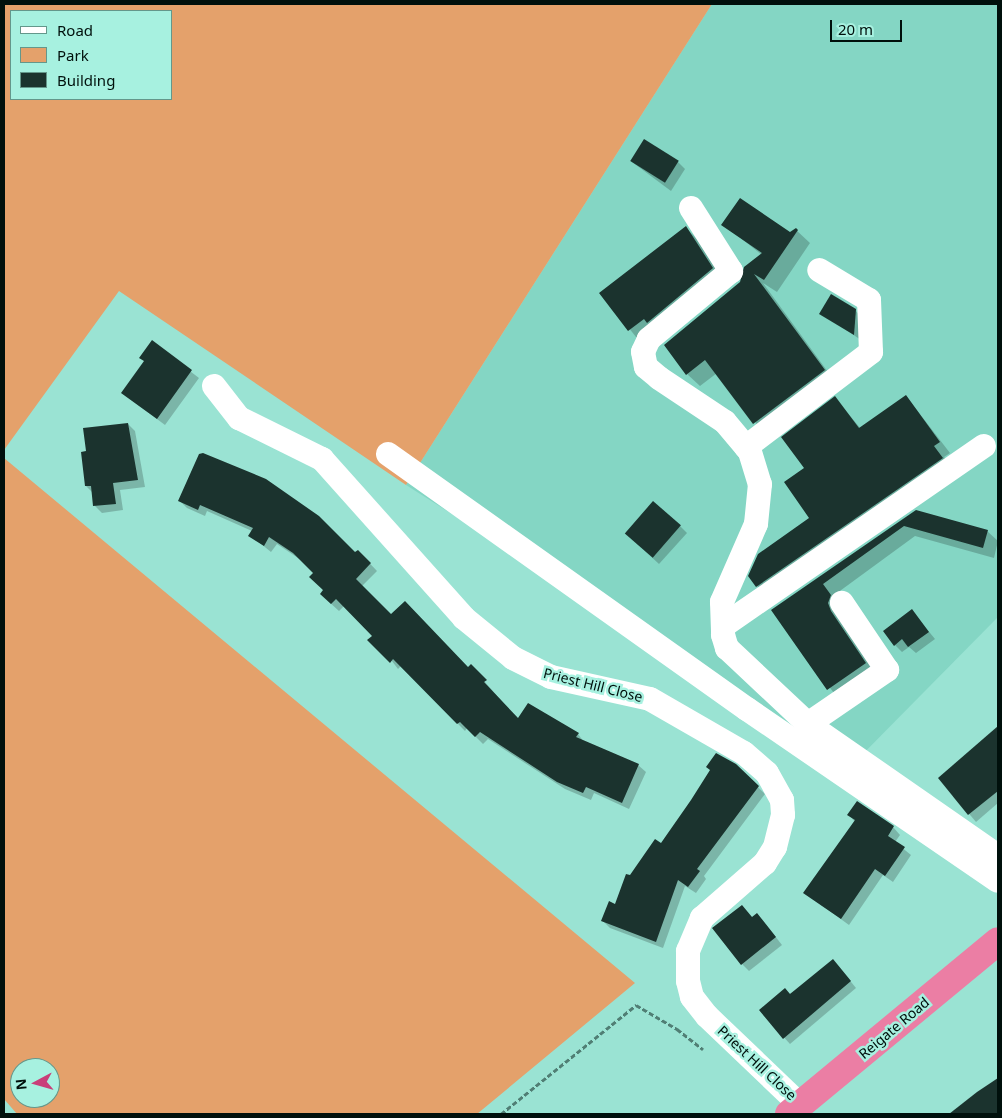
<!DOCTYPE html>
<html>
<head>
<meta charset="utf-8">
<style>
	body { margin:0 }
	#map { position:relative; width:1002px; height:1118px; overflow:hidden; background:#9ae3d3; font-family:"Noto Sans",sans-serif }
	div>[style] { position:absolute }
	.built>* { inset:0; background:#84d6c4 }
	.green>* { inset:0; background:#e4a16b }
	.shadow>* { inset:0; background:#0003 }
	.building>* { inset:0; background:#1b332e; transform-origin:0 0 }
	.path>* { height:3px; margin-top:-1.5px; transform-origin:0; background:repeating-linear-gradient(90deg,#507e74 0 5px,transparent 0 7.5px) }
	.minor>* { height:24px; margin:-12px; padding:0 12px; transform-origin:12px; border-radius:12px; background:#fff }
	.highway>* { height:28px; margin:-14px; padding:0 14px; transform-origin:14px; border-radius:14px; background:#eb7ea4 }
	span { translate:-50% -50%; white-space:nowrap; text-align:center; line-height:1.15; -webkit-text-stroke:5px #a7f1e0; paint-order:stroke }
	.street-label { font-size:14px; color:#00100c }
	.frame { position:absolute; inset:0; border:5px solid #00100c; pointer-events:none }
	.legend { position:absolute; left:10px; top:10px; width:162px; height:90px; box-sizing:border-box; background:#a7f1e0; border:1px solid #64978b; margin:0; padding:6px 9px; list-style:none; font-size:15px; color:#00100c }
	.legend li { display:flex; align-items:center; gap:10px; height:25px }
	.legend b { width:25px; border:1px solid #64978b }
	.north { position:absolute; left:10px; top:1058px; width:50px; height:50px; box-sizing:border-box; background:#a7f1e0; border:1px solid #64978b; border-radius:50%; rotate:264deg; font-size:14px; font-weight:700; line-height:20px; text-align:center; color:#00100c }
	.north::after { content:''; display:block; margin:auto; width:18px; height:22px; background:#c93f79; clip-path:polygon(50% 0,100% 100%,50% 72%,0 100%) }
	.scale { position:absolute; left:830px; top:20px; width:72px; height:22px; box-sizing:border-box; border:2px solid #00100c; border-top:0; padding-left:6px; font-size:15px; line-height:18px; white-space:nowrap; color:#00100c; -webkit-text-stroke:4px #a7f1e0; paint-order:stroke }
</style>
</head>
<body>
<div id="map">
	<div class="built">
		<div style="clip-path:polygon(712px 4px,998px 4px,998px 617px,851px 766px,406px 485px)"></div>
	</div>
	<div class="green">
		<div style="clip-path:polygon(evenodd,4px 4px,712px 4px,406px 485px,119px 291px,4px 450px,4px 4px,11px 11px,171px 11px,171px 99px,11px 99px,11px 11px)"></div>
		<div style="clip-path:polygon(evenodd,4px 458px,635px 983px,477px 1114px,17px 1114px,4px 1099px,4px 458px,20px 1068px,50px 1068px,50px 1098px,20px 1098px,20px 1068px)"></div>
	</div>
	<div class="shadow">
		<div style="clip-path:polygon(632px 162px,678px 162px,685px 169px,671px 191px)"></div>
		<div style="clip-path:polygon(723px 224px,790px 234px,795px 229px,810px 243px,777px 292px,763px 283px,836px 383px,766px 436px,717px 373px,700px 386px,687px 374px,741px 282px,762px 255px)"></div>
		<div style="clip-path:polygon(686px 228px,697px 239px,723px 280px,640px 342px,601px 293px)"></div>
		<div style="clip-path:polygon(855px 310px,862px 318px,861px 340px,821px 313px)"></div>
		<div style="clip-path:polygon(152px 342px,199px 378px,165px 425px,122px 393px,145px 362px)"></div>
		<div style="clip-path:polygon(906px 396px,950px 453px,944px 457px,952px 469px,767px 596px,757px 586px,811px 518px,806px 469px,835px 398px,861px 429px)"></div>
		<div style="clip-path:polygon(128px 424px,135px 431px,145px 487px,120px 490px,123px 510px,102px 513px,95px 506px,93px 493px,86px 486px,87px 453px)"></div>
		<div style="clip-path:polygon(200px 455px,355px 554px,358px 551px,377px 571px,362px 586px,391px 616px,469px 669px,471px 666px,518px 720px,578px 734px,584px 742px,638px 765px,646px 772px,629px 809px,594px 793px,591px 800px,565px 789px,488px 739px,483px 744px,467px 728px,465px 731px,401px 666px,398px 669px,373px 636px,344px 606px,339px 611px,328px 601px,315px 573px,301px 560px,277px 544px,271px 552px,250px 535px,252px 531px,207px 511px,205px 516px,187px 508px,180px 501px)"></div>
		<div style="clip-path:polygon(916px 511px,987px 531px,998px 541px,994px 558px,915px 536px,833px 596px,876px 674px,839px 700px,773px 610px)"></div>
		<div style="clip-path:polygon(680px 526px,687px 533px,659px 564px,633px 540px)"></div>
		<div style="clip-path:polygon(912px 611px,935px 639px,916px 653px,909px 647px,902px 652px,895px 645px)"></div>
		<div style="clip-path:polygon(998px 728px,998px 803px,976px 822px,939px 778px)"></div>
		<div style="clip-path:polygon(735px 765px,765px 794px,704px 876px,706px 879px,696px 893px,685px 886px,663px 948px,610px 928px,603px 921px,616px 905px,630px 877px)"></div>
		<div style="clip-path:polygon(857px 803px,893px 827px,900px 835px,895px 842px,911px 855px,893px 882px,883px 875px,849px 925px,805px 893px,855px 822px,849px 815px)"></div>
		<div style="clip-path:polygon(752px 918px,764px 922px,782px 945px,749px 971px,742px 964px)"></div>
		<div style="clip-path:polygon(838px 966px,856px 988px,790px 1044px,760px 1011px)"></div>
		<div style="clip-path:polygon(998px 1078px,998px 1114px,951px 1114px)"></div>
	</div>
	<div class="building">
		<div style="left:644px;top:139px;width:41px;height:26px;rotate:32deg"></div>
		<div style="clip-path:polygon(740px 198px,790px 232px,796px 228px,798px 230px,764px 280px,754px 274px,825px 370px,753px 424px,705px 360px,686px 375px,664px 345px,740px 282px,744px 267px,762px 253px,721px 225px)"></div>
		<div style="clip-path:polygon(686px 226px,713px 268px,647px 323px,644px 319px,628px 331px,599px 293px)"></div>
		<div style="clip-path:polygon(831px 294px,856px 309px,854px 335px,819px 314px)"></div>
		<div style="clip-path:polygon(152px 340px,192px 370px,157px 419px,121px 393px,144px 361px,139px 358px)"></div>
		<div style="clip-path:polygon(906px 395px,940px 442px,934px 446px,943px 458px,756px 587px,748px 576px,758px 554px,809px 518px,784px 482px,804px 468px,781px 437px,835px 396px,859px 428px)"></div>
		<div style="clip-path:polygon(128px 423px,138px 480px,113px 483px,116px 504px,93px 506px,91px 486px,85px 486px,81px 452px,86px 451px,83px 428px)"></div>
		<div style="clip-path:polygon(203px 453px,266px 479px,319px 516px,355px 552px,358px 550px,371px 563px,356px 579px,391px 614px,405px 601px,468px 667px,471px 664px,487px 680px,484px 682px,518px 718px,528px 703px,579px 733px,576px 737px,639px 764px,622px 803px,586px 787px,583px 793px,557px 782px,480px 732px,475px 737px,460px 722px,457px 724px,393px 659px,390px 663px,367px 640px,372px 636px,336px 599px,331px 604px,320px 594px,323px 590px,309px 577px,313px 573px,293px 553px,269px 537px,264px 546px,248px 536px,253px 528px,200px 505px,198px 510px,178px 501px,199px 454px)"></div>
		<div style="left:653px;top:501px;width:37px;height:43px;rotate:41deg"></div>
		<div style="clip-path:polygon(916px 510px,988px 530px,983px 548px,904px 526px,823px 584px,831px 595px,828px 603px,831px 611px,866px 663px,827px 690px,771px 610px)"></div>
		<div style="clip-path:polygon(912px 609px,929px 632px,908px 647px,902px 639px,894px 646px,883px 631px)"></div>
		<div style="clip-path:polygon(998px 726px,998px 791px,968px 815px,938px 778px)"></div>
		<div style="clip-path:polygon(716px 753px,736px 764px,759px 786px,697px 869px,700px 871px,688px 887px,678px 880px,656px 942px,601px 921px,609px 901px,615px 904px,626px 874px,630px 875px,655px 839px,661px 843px,691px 800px,710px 770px,706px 767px)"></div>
		<div style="clip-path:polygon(857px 801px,894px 826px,888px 836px,905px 847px,885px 876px,875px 869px,841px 919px,803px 893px,855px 820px,847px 815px)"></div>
		<div style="clip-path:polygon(742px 905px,752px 917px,757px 913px,776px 937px,741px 965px,712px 928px)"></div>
		<div style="clip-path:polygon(833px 959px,851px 981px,783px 1039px,759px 1010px,785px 988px,790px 994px)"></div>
		<div style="clip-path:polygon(998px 1078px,998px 1114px,949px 1114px,977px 1092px)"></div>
	</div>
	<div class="path">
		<div style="left:501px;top:1114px;width:174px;rotate:-38.9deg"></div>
		<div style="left:636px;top:1005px;width:48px;rotate:30.3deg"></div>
		<div style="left:677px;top:1029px;width:33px;rotate:38deg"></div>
	</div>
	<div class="minor">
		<div style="left:691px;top:208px;width:75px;rotate:57.6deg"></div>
		<div style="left:731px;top:271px;width:107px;rotate:140.3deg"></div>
		<div style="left:649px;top:339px;width:14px;rotate:115deg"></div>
		<div style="left:643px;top:352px;width:15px;rotate:79deg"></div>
		<div style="left:646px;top:367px;width:17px;rotate:40deg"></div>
		<div style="left:659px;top:378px;width:79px;rotate:33.7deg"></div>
		<div style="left:725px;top:422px;width:39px;rotate:50deg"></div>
		<div style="left:750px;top:452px;width:34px;rotate:73deg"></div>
		<div style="left:760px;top:484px;width:40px;rotate:95.7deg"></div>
		<div style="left:756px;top:524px;width:85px;rotate:113.6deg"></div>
		<div style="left:722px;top:602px;width:33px;rotate:88deg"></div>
		<div style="left:723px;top:635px;width:14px;rotate:73deg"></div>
		<div style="left:727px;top:648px;width:111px;rotate:43.2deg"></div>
		<div style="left:808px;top:724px;width:231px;rotate:34.8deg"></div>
		<div style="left:214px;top:386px;width:41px;rotate:52deg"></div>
		<div style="left:239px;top:418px;width:93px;rotate:26.3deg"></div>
		<div style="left:322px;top:459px;width:213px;rotate:48.2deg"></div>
		<div style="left:464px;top:618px;width:63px;rotate:39.2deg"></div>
		<div style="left:513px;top:658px;width:42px;rotate:26.6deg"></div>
		<div style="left:551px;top:677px;width:101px;rotate:12.5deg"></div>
		<div style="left:650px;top:699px;width:108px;rotate:29.9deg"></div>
		<div style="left:744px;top:753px;width:30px;rotate:41deg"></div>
		<div style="left:767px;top:773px;width:31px;rotate:61deg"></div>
		<div style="left:782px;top:800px;width:15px;rotate:86deg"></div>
		<div style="left:783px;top:815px;width:33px;rotate:104deg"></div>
		<div style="left:775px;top:847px;width:19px;rotate:122deg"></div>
		<div style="left:765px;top:863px;width:84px;rotate:138.9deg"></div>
		<div style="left:702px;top:918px;width:36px;rotate:113deg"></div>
		<div style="left:688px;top:951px;width:30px;rotate:90deg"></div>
		<div style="left:688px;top:981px;width:16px;rotate:76deg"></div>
		<div style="left:692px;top:997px;width:24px;rotate:52deg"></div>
		<div style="left:707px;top:1016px;width:129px;rotate:43.7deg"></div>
		<div style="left:746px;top:447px;width:157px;rotate:-37.2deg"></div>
		<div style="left:871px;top:352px;width:52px;rotate:-92.2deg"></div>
		<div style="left:869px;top:300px;width:58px;rotate:-149deg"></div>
		<div style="left:388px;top:454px;width:440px;rotate:35.4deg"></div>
		<div style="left:747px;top:709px;width:304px;rotate:34.4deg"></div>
		<div style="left:723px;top:626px;width:317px;rotate:-34.6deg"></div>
		<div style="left:808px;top:724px;width:96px;rotate:-34.4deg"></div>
		<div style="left:887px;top:670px;width:81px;rotate:-123.9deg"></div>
	</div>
	<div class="highway">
		<div style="left:789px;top:1114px;width:271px;rotate:-39.6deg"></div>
	</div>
	<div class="street-label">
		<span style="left:593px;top:685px;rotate:14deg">Priest Hill Close</span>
		<span style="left:894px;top:1028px;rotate:-40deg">Reigate Road</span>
		<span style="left:757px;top:1063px;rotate:43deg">Priest Hill Close</span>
	</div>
	<div class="frame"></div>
	<ul class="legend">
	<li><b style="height:6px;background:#fff"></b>Road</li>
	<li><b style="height:14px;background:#e4a16b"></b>Park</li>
	<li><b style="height:14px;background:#1b332e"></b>Building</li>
	</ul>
	<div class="north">N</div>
	<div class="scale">20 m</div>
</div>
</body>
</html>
